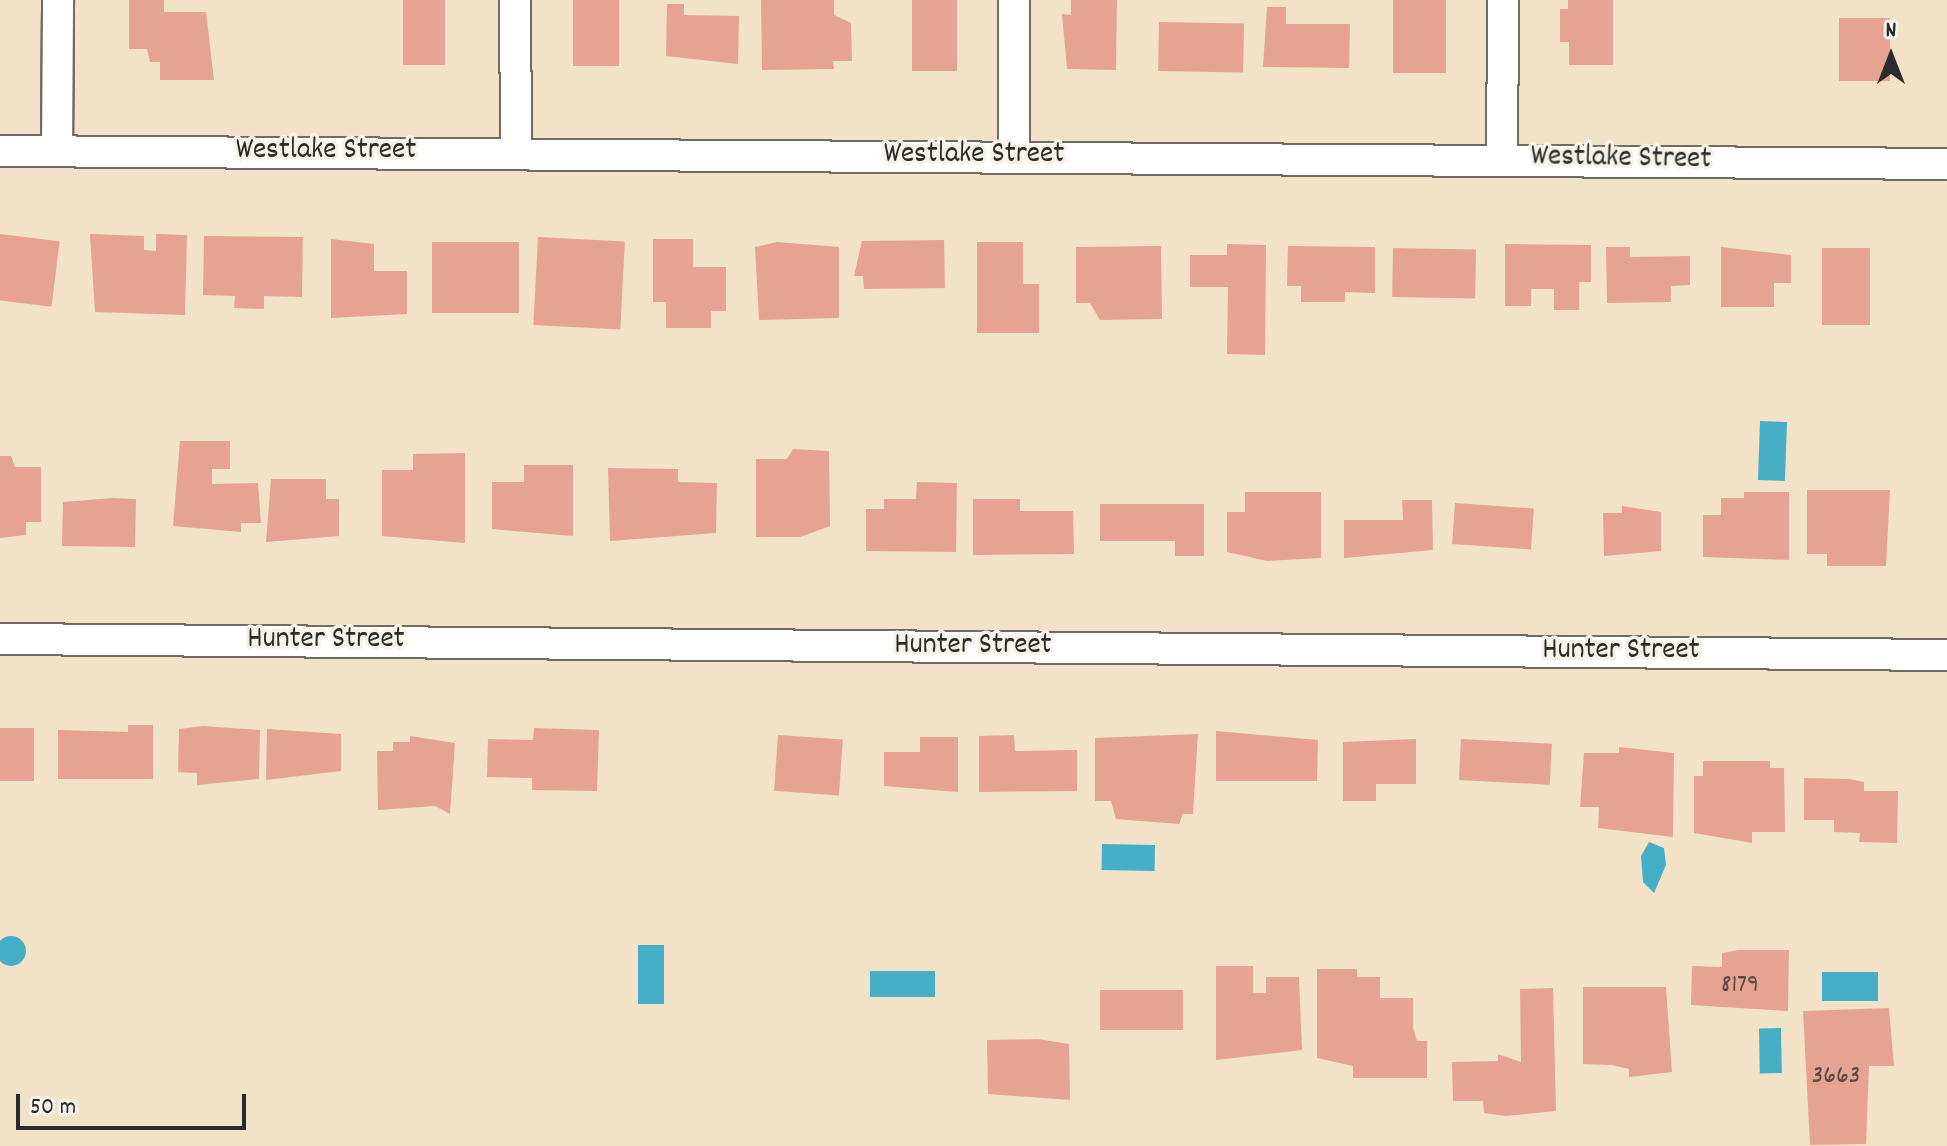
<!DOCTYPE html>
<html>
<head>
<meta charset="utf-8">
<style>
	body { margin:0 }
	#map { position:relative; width:1947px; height:1146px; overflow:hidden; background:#f2e2c7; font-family:Dekko,sans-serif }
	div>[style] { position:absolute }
	.water>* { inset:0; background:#46afc5; transform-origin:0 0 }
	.round { border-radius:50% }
	.building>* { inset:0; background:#e7a392; transform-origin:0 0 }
	.roads { filter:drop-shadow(2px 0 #716b62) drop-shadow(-2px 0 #716b62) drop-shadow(0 2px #716b62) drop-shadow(0 -2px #716b62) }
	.minor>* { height:30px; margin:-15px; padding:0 15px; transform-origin:15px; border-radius:15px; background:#fff }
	span { translate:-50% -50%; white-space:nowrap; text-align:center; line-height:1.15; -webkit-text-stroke:7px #f7f3e8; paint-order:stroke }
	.number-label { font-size:26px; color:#5a4945 }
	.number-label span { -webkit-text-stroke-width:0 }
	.street-label { font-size:30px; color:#2b2b2b }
	.north { position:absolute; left:1851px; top:16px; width:80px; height:80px; -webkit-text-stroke:6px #f7f3e8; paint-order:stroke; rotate:0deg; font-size:22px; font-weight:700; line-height:32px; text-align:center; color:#2b2b2b }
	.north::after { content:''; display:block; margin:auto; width:28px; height:36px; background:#2b2b2b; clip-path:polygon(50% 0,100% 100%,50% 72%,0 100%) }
	.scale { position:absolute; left:16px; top:1094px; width:230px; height:36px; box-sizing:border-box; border:4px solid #2b2b2b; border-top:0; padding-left:10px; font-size:24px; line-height:28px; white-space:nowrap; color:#2b2b2b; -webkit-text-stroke:6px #f7f3e8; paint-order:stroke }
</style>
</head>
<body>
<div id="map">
	<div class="water">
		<div style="left:1760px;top:421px;width:27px;height:59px;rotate:2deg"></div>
		<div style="clip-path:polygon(1649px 842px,1664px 848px,1666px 865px,1654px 893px,1643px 882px,1641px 856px)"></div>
		<div style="left:1102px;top:844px;width:53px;height:26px;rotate:1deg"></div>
		<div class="round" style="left:-4px;top:936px;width:30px;height:30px"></div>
		<div style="left:638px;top:945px;width:26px;height:59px"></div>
		<div style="left:870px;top:971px;width:65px;height:26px"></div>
		<div style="left:1822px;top:972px;width:56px;height:29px"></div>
		<div style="left:1781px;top:1028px;width:45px;height:22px;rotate:89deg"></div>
	</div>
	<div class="building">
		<div style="clip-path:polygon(129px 0,164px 0,164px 12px,206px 12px,214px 80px,160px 80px,160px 62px,150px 62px,147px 49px,129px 49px)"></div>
		<div style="left:445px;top:0;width:65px;height:42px;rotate:90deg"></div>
		<div style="left:619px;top:0;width:66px;height:46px;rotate:90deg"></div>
		<div style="clip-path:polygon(761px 0,834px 0,834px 15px,851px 23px,852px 61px,833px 61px,834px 69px,762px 70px)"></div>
		<div style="left:912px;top:0;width:45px;height:71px"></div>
		<div style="clip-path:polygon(1071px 0,1117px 0,1116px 70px,1067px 69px,1062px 14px,1071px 15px)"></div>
		<div style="left:1393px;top:0;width:53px;height:73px"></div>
		<div style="clip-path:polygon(1568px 0,1613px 0,1613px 65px,1569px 65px,1569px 42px,1560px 42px,1560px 9px,1568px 9px)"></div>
		<div style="clip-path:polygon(667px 4px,684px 4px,684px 15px,739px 16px,738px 64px,666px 56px)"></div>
		<div style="clip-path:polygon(1267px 7px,1286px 7px,1286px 24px,1350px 24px,1349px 68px,1263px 67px)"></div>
		<div style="left:1839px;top:18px;width:51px;height:63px"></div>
		<div style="left:1159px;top:22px;width:85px;height:49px;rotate:1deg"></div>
		<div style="left:0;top:234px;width:60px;height:66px;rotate:7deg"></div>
		<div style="clip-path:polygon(90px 234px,144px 236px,144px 250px,156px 251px,156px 234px,187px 235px,185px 315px,95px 312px)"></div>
		<div style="clip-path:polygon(204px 236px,303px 237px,302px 297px,264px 296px,264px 309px,234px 308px,235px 296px,203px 295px)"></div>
		<div style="left:538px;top:237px;width:87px;height:88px;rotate:3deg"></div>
		<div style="clip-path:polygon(331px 239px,374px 244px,374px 271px,407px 271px,407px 314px,331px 318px)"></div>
		<div style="clip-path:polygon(653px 239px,693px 239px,693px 267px,726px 267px,726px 311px,711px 311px,711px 328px,666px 328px,666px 302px,653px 302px)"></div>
		<div style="clip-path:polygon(944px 240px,945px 288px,864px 289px,863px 276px,854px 276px,862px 241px)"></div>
		<div style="left:432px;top:242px;width:87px;height:71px"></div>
		<div style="clip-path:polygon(777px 242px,839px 247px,839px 318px,759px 320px,755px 247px)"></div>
		<div style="clip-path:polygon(977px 242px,1023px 242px,1023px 284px,1039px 284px,1039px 333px,977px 333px)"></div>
		<div style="clip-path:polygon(1227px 244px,1266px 245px,1265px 355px,1227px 354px,1228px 287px,1190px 287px,1190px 255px,1227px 255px)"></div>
		<div style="clip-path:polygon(1505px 244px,1591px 245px,1591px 282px,1579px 282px,1579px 310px,1554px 310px,1554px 289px,1531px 289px,1531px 306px,1505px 306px)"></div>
		<div style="clip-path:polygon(1161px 246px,1162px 319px,1100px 320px,1090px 303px,1076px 303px,1076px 247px)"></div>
		<div style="clip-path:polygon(1288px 246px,1375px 247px,1375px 293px,1345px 292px,1345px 302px,1301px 302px,1301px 286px,1287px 286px)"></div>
		<div style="clip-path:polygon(1606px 247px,1630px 247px,1630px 257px,1690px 256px,1690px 285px,1671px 286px,1671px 302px,1607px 303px)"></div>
		<div style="clip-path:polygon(1721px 247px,1791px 255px,1791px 283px,1774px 283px,1774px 307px,1721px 307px)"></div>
		<div style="left:1393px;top:248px;width:83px;height:49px;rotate:1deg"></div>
		<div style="left:1822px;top:248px;width:48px;height:77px"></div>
		<div style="clip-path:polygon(180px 441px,230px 441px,230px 469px,212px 469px,212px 484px,258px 483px,261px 523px,241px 523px,241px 532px,173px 526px)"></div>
		<div style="clip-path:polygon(793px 449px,829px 451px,830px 526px,800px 537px,756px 537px,756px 459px,787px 459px)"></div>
		<div style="clip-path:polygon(465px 453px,465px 543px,382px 536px,382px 470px,413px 470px,413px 454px)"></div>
		<div style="clip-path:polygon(0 456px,11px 456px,15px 467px,41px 467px,41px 522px,26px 522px,26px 535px,0 538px)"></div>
		<div style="clip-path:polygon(524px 465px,573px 465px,573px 536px,492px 529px,492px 482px,524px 482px)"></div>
		<div style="clip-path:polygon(608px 468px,678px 469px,678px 482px,717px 483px,716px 533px,610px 541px)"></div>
		<div style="clip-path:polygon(271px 479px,326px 479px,326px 499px,339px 499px,339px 536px,266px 542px)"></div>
		<div style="clip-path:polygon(917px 482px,957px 483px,956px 552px,866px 551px,866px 509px,884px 509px,884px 499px,916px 499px)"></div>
		<div style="clip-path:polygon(1807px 490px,1890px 490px,1886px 566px,1827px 566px,1827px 554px,1807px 554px)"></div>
		<div style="clip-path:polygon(1245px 492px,1321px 492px,1321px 558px,1267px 561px,1227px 552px,1227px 512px,1245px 512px)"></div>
		<div style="clip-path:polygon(1744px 492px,1789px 492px,1789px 560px,1703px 557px,1703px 515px,1721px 515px,1721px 498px,1744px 498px)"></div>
		<div style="clip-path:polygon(113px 498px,136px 499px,135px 547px,62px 546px,63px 502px)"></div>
		<div style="clip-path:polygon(973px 499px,1020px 499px,1020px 511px,1073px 511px,1074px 554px,973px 555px)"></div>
		<div style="clip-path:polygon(1402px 500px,1432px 500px,1433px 550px,1344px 558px,1344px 520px,1403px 520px)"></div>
		<div style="left:1455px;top:503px;width:79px;height:41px;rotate:4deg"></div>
		<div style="clip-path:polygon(1100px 504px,1204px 504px,1204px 556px,1175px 556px,1175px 541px,1100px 541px)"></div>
		<div style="clip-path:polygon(1622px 506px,1661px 512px,1661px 551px,1604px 556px,1603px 513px,1622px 513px)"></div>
		<div style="clip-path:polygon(128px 725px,153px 725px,153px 779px,58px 779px,58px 730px,128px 732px)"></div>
		<div style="clip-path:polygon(203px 726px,260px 730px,259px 779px,197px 785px,197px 773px,178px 772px,179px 729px)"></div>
		<div style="left:0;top:728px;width:34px;height:53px"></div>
		<div style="clip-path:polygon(534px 728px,599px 730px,597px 791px,532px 790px,532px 778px,487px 777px,488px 739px,533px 740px)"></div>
		<div style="clip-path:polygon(267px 729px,341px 734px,341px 771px,266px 780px)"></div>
		<div style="clip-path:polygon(1216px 731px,1318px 740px,1317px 781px,1216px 781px)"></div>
		<div style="clip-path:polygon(1198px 734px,1193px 814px,1183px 814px,1179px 824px,1116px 819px,1111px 801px,1095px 801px,1095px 738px)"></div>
		<div style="left:778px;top:735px;width:65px;height:56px;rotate:4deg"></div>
		<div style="clip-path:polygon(1014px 735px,1015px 751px,1077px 750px,1077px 791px,979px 792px,979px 736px)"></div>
		<div style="clip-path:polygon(410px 736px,455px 743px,450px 814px,435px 806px,378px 810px,377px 751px,393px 751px,393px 742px,410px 742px)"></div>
		<div style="clip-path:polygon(920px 737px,958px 737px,958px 792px,884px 786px,884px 752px,920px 752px)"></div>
		<div style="clip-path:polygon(1416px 739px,1416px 784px,1376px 784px,1376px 801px,1343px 801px,1343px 742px)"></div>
		<div style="left:1461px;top:739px;width:91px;height:41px;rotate:3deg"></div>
		<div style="clip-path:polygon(1619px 747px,1674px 753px,1673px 837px,1598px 828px,1599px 807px,1580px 807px,1584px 753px,1619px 753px)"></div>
		<div style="clip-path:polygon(1703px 761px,1770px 761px,1770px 768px,1784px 768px,1785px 832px,1752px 832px,1752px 843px,1694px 833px,1694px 776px,1703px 776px)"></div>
		<div style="clip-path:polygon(1804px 778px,1849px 779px,1864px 782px,1864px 791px,1898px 791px,1897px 843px,1859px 842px,1860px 833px,1834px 832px,1834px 820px,1804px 820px)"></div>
		<div style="clip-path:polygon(1738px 950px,1789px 950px,1788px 1011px,1691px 1005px,1692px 966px,1722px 967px,1722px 953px)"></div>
		<div style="clip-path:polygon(1216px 966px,1253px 966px,1253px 993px,1266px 993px,1266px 977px,1299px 977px,1302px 1050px,1216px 1060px)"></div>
		<div style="clip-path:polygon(1317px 969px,1357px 969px,1357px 977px,1380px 977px,1380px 998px,1413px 998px,1413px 1028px,1417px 1041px,1427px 1041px,1427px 1078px,1353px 1078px,1353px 1066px,1317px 1058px)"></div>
		<div style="clip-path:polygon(1583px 987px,1666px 987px,1672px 1072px,1629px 1077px,1629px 1069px,1612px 1065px,1583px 1064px)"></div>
		<div style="clip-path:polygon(1553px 988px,1556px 1111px,1506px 1116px,1484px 1113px,1483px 1101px,1453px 1101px,1452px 1062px,1498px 1061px,1498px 1054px,1521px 1062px,1520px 989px)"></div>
		<div style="left:1100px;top:990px;width:83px;height:40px"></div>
		<div style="clip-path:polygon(1889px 1008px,1894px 1066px,1869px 1066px,1866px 1144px,1810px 1145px,1803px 1011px)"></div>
		<div style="clip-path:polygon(1038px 1039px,1069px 1044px,1070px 1100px,988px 1094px,987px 1040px)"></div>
	</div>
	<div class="roads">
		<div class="minor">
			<div style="left:515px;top:0;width:153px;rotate:89.6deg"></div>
			<div style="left:0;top:151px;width:1947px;rotate:0.38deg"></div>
			<div style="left:57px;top:151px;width:151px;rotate:-89.6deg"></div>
			<div style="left:1014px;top:156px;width:156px;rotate:-90deg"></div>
			<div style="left:1502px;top:158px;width:158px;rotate:-89.6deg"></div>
			<div style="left:0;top:639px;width:1947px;rotate:0.47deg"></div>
		</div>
	</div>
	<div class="number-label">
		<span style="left:1740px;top:986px">8179</span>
		<span style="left:1836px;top:1077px">3663</span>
	</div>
	<div class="street-label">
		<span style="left:326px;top:152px">Westlake Street</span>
		<span style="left:974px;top:156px">Westlake Street</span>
		<span style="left:1621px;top:160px;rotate:1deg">Westlake Street</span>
		<span style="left:326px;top:641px">Hunter Street</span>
		<span style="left:973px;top:647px">Hunter Street</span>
		<span style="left:1621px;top:652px">Hunter Street</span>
	</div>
	<div class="north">N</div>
	<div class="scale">50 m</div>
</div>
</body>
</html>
